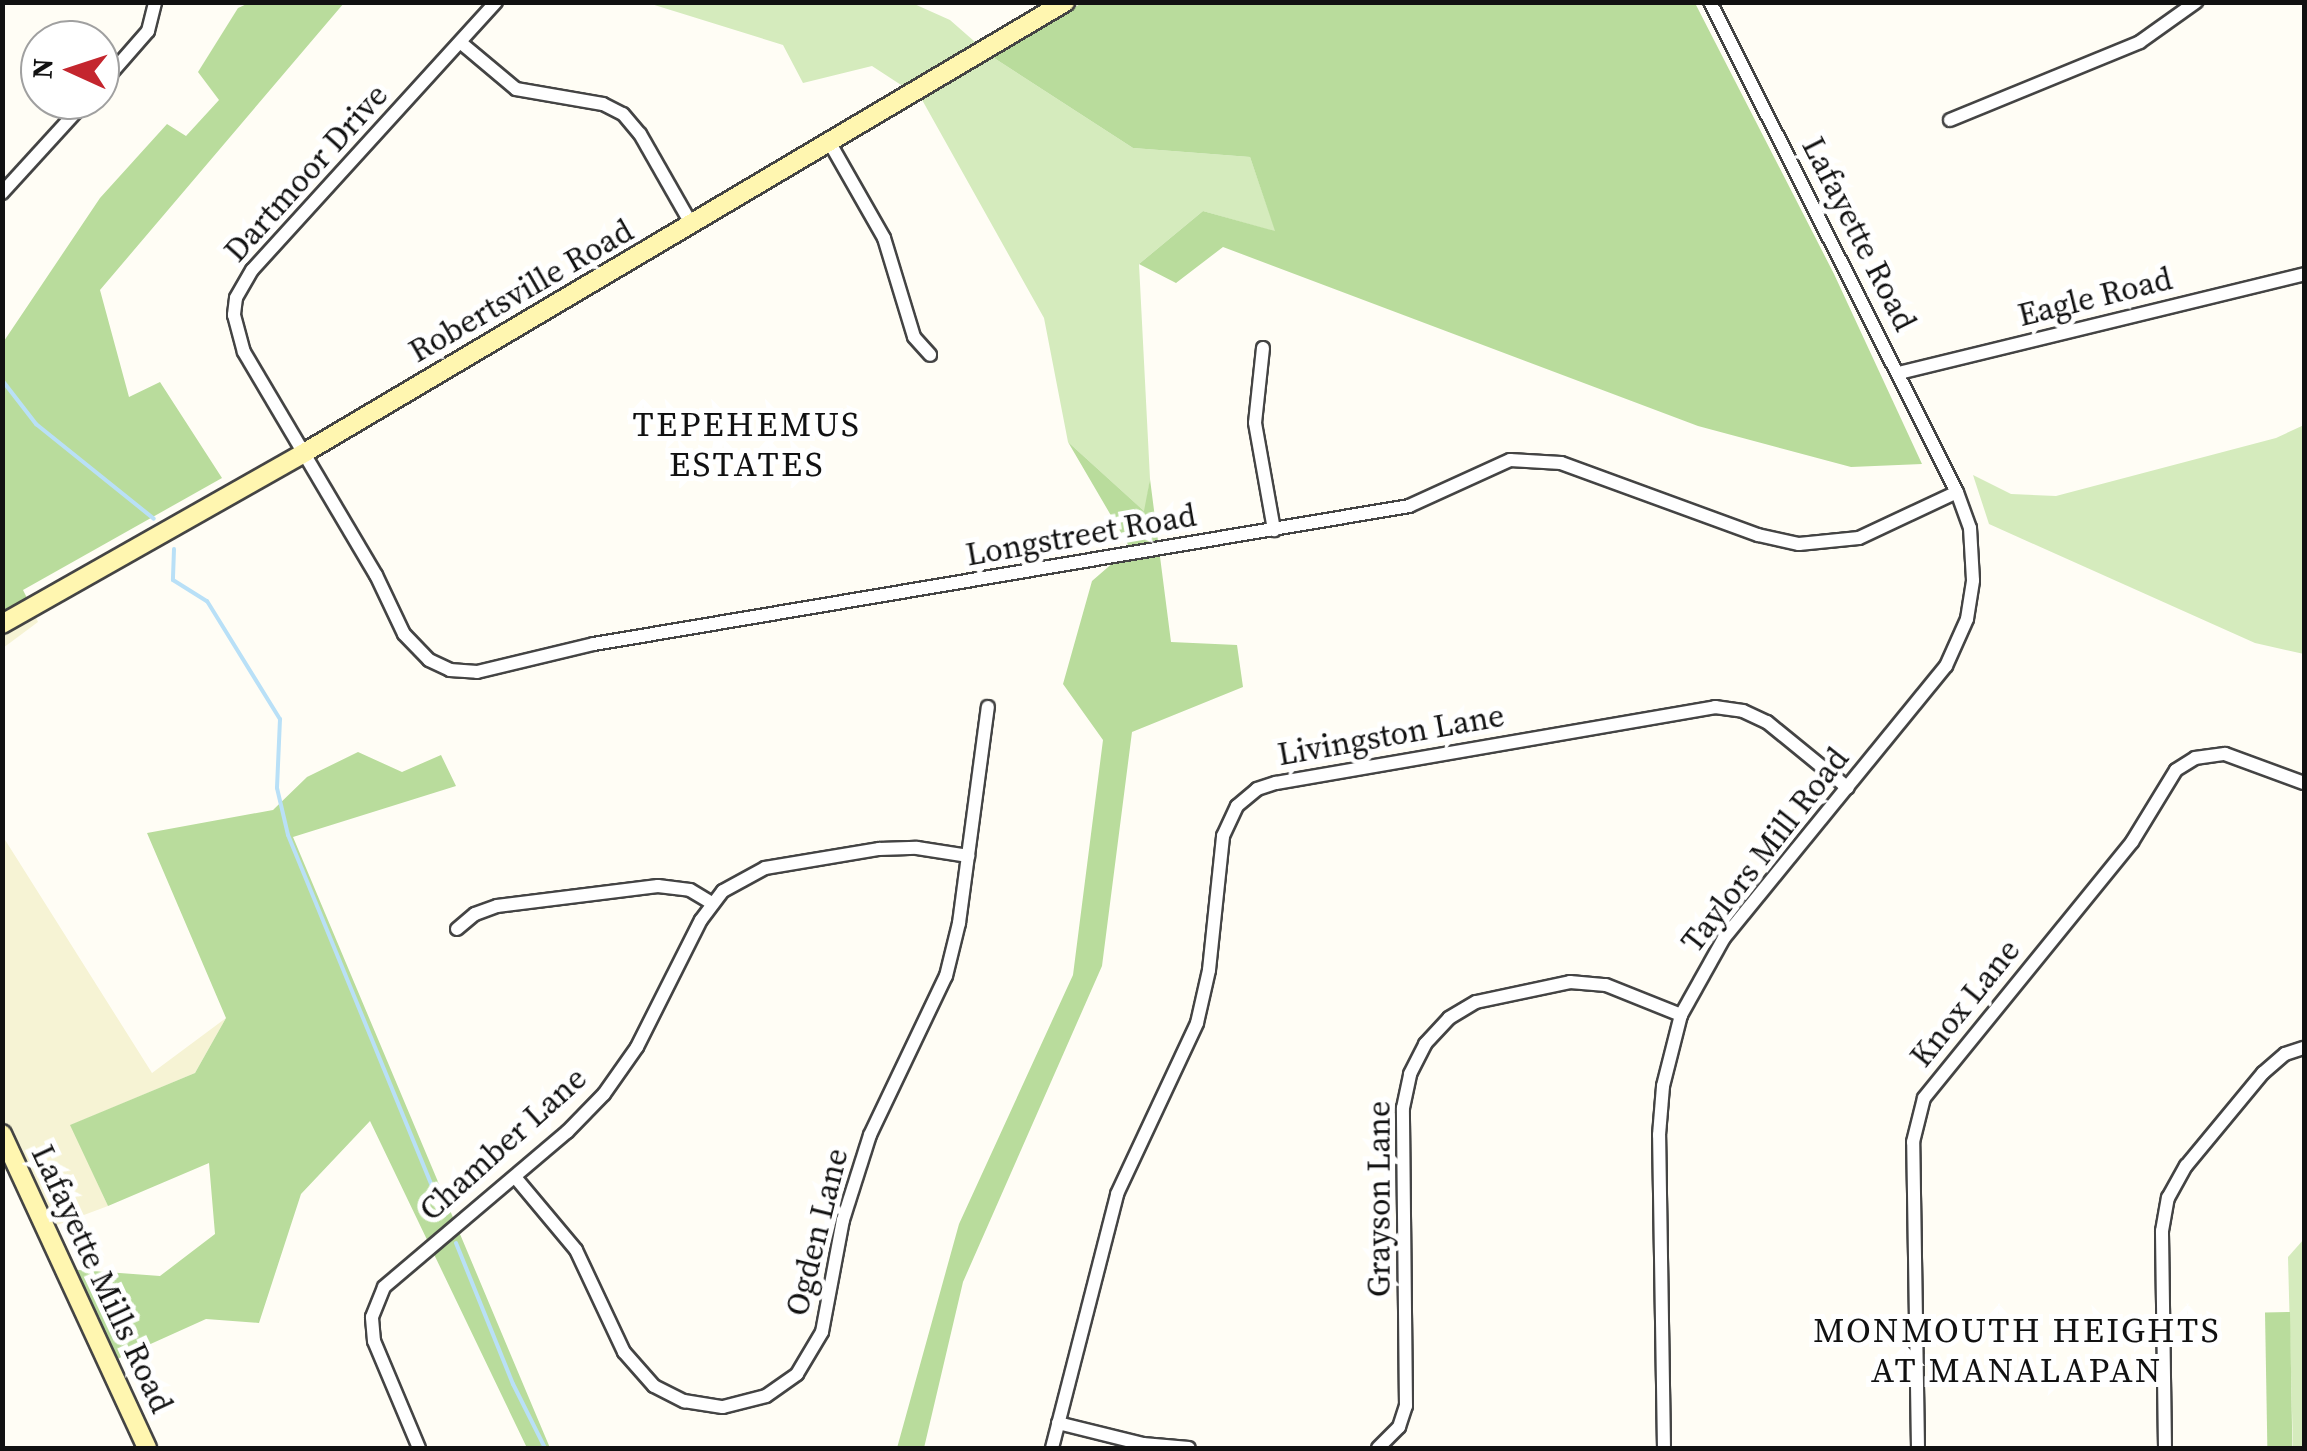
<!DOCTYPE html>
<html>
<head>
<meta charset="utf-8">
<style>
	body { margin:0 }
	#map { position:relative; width:2307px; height:1451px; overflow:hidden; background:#fffdf5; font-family:"Source Serif 4",serif }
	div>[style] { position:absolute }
	.farmland>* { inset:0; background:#f6f3d4 }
	.green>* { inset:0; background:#d5ebbd }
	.forest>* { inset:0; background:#b9dc9c; transform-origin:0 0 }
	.stream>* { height:4px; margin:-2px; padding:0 2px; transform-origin:2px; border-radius:2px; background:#b9e0f7 }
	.roads { filter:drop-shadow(2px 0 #444) drop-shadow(-2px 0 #444) drop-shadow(0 2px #444) drop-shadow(0 -2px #444) }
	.street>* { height:12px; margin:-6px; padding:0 6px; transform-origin:6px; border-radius:6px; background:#fff }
	.secondary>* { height:18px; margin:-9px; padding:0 9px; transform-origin:9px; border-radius:9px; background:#fff6b0 }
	span { translate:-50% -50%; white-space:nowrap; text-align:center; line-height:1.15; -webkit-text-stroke:10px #fff; paint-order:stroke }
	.street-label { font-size:32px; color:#111 }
	.neighbourhood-label { font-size:35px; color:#111; letter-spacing:2.5px }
	.frame { position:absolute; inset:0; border:5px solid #111; pointer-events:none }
	.north { position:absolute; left:20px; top:20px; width:100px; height:100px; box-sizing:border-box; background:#fff; border:2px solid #a0a0a0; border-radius:50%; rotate:273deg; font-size:28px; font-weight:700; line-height:40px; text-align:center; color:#111 }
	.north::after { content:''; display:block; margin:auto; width:35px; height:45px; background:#c4262e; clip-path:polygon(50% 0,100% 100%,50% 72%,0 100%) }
</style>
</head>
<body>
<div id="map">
	<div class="farmland">
		<div style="clip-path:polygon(31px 606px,38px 622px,3px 648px,3px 624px)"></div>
		<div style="clip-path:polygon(2px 835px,152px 1073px,226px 1018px,195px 1073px,71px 1125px,108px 1206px,41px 1231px,11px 1169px,3px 1172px)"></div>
	</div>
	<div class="green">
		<div style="clip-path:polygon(648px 3px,912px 3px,950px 20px,991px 56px,1133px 148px,1250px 157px,1276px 232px,1203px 211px,1139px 264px,1150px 479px,1145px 512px,1068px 442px,1044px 318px,921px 98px,872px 66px,803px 83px,783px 45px)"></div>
		<div style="clip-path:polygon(2304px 425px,2304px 654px,2255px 643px,1989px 524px,1973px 475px,2011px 494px,2056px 496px,2276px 438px)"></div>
		<div style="clip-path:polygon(2304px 1239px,2304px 1448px,2293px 1448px,2288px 1257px)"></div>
	</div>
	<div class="forest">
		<div style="clip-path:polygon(249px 3px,344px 3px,100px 290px,129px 397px,160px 382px,222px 478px,23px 590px,31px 606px,3px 624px,2px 344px,100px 198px,167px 124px,186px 136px,219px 100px,198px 72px,238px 8px)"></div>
		<div style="clip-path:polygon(1082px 3px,1695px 3px,1834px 274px,1922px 464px,1851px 467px,1698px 426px,1223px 247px,1176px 283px,1139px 264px,1203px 211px,1275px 231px,1250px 157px,1133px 148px,991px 56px)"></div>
		<div style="clip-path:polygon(1068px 442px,1144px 511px,1150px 479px,1171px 642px,1237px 645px,1243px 687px,1132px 732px,1102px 966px,963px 1282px,924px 1448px,897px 1448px,959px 1224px,1073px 975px,1103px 740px,1063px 684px,1092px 581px,1130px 548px)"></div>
		<div style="clip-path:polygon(358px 752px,402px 772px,441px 755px,456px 786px,293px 837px,550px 1448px,527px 1448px,370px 1121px,301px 1194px,259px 1323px,206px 1319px,104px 1365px,66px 1269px,160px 1276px,215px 1234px,209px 1163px,108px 1206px,70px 1125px,195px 1073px,226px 1018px,147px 833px,273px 810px,307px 777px)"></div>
		<div style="left:2290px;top:1312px;width:136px;height:25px;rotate:89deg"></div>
	</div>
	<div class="stream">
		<div style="left:2px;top:380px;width:56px;rotate:52.3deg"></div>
		<div style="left:36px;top:424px;width:151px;rotate:38.8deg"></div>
		<div style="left:174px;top:549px;width:31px;rotate:92deg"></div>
		<div style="left:173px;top:580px;width:40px;rotate:32deg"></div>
		<div style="left:207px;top:601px;width:139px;rotate:58.3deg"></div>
		<div style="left:280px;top:719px;width:69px;rotate:92.5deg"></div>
		<div style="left:277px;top:788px;width:48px;rotate:76.8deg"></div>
		<div style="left:288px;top:835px;width:411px;rotate:67.7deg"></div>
		<div style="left:456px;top:1243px;width:152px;rotate:68deg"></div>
		<div style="left:513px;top:1384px;width:72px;rotate:63.4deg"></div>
	</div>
	<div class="roads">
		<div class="street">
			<div style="left:496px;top:2px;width:362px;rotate:132.3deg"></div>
			<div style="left:252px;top:270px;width:32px;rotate:120deg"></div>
			<div style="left:236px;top:298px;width:17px;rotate:97deg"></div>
			<div style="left:234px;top:315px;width:38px;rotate:75deg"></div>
			<div style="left:244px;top:352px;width:259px;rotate:59.4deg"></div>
			<div style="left:376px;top:575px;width:65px;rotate:64.6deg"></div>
			<div style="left:404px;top:634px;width:36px;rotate:46deg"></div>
			<div style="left:429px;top:660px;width:23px;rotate:25deg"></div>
			<div style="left:450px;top:670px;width:27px;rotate:4deg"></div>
			<div style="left:477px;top:672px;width:120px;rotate:-13.5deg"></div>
			<div style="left:594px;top:644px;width:827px;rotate:-9.61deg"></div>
			<div style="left:1409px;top:506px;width:111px;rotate:-24.5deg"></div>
			<div style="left:1510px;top:460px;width:51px;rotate:3.4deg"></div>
			<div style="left:1561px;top:463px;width:210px;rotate:20.1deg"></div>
			<div style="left:1758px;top:535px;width:42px;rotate:12.4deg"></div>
			<div style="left:1799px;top:544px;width:60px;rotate:-5.7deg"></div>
			<div style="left:1859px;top:538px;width:108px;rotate:-25.1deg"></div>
			<div style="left:460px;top:42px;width:73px;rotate:40deg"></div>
			<div style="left:516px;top:89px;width:88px;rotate:9.8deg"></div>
			<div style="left:603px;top:104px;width:22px;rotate:27deg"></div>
			<div style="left:623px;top:114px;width:26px;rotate:50deg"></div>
			<div style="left:640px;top:134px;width:105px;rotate:60.3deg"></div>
			<div style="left:100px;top:86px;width:73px;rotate:-48.9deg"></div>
			<div style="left:148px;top:31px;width:30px;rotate:-76deg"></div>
			<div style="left:1950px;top:120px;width:205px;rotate:-22.3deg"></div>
			<div style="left:2140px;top:42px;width:69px;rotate:-35.5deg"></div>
			<div style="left:831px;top:145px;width:107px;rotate:60.3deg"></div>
			<div style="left:884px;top:238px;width:103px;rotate:73.1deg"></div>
			<div style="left:914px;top:337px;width:24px;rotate:48deg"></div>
			<div style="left:2px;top:193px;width:126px;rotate:-47.6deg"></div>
			<div style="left:1263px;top:348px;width:75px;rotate:96.1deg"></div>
			<div style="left:1255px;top:423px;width:109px;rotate:79.9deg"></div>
			<div style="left:1899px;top:373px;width:417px;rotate:-13.7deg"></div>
			<div style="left:457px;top:929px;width:23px;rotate:-40deg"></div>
			<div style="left:475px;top:914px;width:23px;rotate:-20deg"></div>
			<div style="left:497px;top:906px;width:162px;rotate:-7.1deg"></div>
			<div style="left:658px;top:886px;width:32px;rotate:7deg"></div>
			<div style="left:690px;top:890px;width:26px;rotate:31deg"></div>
			<div style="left:515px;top:1177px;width:95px;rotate:50.1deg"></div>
			<div style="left:576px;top:1250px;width:113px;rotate:64.8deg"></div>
			<div style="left:624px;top:1352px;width:45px;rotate:48.6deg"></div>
			<div style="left:654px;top:1386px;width:34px;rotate:27deg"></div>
			<div style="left:684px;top:1401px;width:39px;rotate:9deg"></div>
			<div style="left:723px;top:1407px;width:44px;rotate:-14.3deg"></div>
			<div style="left:766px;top:1396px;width:38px;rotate:-35deg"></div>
			<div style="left:797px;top:1374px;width:49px;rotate:-59.2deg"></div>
			<div style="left:822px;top:1332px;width:114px;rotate:-79.4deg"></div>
			<div style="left:843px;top:1220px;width:89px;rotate:-72.4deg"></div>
			<div style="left:870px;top:1135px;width:176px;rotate:-64.5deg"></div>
			<div style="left:946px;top:976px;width:55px;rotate:-76.2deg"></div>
			<div style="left:959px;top:923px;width:218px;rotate:-82.4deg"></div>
			<div style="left:1058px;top:1423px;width:88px;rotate:13.9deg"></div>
			<div style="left:1143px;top:1444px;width:46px;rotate:5deg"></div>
			<div style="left:419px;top:1448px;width:116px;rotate:-112.8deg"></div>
			<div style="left:374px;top:1341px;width:24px;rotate:-95deg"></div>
			<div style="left:372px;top:1317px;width:32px;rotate:-68deg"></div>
			<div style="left:384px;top:1287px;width:240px;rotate:-40.3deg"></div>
			<div style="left:567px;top:1132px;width:53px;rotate:-45.8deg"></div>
			<div style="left:604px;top:1094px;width:57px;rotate:-54.9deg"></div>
			<div style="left:637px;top:1047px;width:142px;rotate:-63.3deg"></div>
			<div style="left:701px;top:920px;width:36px;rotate:-53deg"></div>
			<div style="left:723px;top:891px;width:48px;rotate:-28.7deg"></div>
			<div style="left:765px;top:868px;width:116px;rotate:-9.5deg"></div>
			<div style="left:879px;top:849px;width:38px;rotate:-2deg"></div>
			<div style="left:917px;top:848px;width:52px;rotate:8.9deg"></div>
			<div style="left:1052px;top:1448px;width:262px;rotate:-75.6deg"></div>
			<div style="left:1117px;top:1194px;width:189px;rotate:-64.9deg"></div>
			<div style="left:1197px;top:1023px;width:54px;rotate:-77.2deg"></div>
			<div style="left:1209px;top:970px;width:135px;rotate:-84deg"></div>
			<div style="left:1223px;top:836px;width:33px;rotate:-65deg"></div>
			<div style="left:1237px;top:806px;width:26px;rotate:-40deg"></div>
			<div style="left:1257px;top:789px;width:20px;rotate:-18deg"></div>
			<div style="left:1276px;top:783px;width:446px;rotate:-9.8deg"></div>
			<div style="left:1715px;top:707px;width:28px;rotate:8deg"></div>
			<div style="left:1743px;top:711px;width:26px;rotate:25deg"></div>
			<div style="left:1767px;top:722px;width:104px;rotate:39.2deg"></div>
			<div style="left:1378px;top:1448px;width:30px;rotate:-45deg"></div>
			<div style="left:1399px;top:1427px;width:22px;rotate:-72deg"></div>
			<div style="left:1406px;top:1406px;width:298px;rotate:-90.6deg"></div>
			<div style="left:1403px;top:1108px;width:35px;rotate:-78deg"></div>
			<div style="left:1410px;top:1074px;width:34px;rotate:-63deg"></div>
			<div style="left:1425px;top:1044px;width:35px;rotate:-47deg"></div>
			<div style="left:1449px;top:1018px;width:31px;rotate:-31deg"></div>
			<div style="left:1476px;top:1002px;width:96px;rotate:-12deg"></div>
			<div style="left:1570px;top:982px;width:36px;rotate:5deg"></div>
			<div style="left:1606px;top:985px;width:81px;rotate:21.8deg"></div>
			<div style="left:1664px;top:1448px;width:313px;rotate:-90.9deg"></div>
			<div style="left:1659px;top:1135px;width:49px;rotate:-85.3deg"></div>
			<div style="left:1663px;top:1086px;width:73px;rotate:-75.8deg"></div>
			<div style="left:1681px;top:1015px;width:88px;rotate:-60.8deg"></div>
			<div style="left:1724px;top:938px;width:351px;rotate:-50.8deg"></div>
			<div style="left:1946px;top:666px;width:51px;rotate:-65.9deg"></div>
			<div style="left:1967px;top:619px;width:39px;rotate:-81deg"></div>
			<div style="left:1973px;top:580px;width:52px;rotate:-93.3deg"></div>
			<div style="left:1970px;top:528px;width:38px;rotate:-110deg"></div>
			<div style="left:1957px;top:492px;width:549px;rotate:-116.75deg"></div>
			<div style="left:1918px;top:1448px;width:306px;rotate:-90.9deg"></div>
			<div style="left:1913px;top:1142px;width:45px;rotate:-76deg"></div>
			<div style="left:1924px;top:1098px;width:330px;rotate:-50.9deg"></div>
			<div style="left:2132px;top:842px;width:84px;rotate:-58.6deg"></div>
			<div style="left:2176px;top:770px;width:22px;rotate:-32deg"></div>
			<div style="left:2195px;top:758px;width:30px;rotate:-8deg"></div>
			<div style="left:2225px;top:754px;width:84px;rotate:20.2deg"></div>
			<div style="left:2165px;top:1448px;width:217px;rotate:-90.8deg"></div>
			<div style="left:2162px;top:1231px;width:34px;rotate:-80deg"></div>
			<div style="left:2168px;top:1198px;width:37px;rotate:-61deg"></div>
			<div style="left:2186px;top:1166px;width:121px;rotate:-50.4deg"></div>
			<div style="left:2263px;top:1073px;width:29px;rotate:-41deg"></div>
			<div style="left:2285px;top:1054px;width:20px;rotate:-18deg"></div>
		</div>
		<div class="secondary">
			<div style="left:2px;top:624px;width:347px;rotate:-29.5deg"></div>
			<div style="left:304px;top:453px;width:885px;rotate:-30.65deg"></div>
			<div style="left:2px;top:1134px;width:346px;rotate:65.2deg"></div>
		</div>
	</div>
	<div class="street-label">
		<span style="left:306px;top:173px;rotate:-48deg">Dartmoor Drive</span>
		<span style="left:1859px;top:234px;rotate:63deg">Lafayette Road</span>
		<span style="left:521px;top:291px;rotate:-30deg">Robertsville Road</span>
		<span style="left:2095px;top:297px;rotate:-14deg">Eagle Road</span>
		<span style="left:1081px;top:535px;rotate:-10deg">Longstreet Road</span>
		<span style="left:1391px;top:735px;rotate:-10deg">Livingston Lane</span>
		<span style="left:1765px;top:850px;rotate:-52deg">Taylors Mill Road</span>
		<span style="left:1965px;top:1003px;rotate:-51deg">Knox Lane</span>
		<span style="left:503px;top:1144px;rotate:-42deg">Chamber Lane</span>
		<span style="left:1379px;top:1199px;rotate:-90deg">Grayson Lane</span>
		<span style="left:817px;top:1232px;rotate:-76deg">Ogden Lane</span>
		<span style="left:102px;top:1279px;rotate:65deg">Lafayette Mills Road</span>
	</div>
	<div class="neighbourhood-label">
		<span style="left:747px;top:444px">TEPEHEMUS<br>ESTATES</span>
		<span style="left:2017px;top:1350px">MONMOUTH HEIGHTS<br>AT MANALAPAN</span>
	</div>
	<div class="frame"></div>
	<div class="north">N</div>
</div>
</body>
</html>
